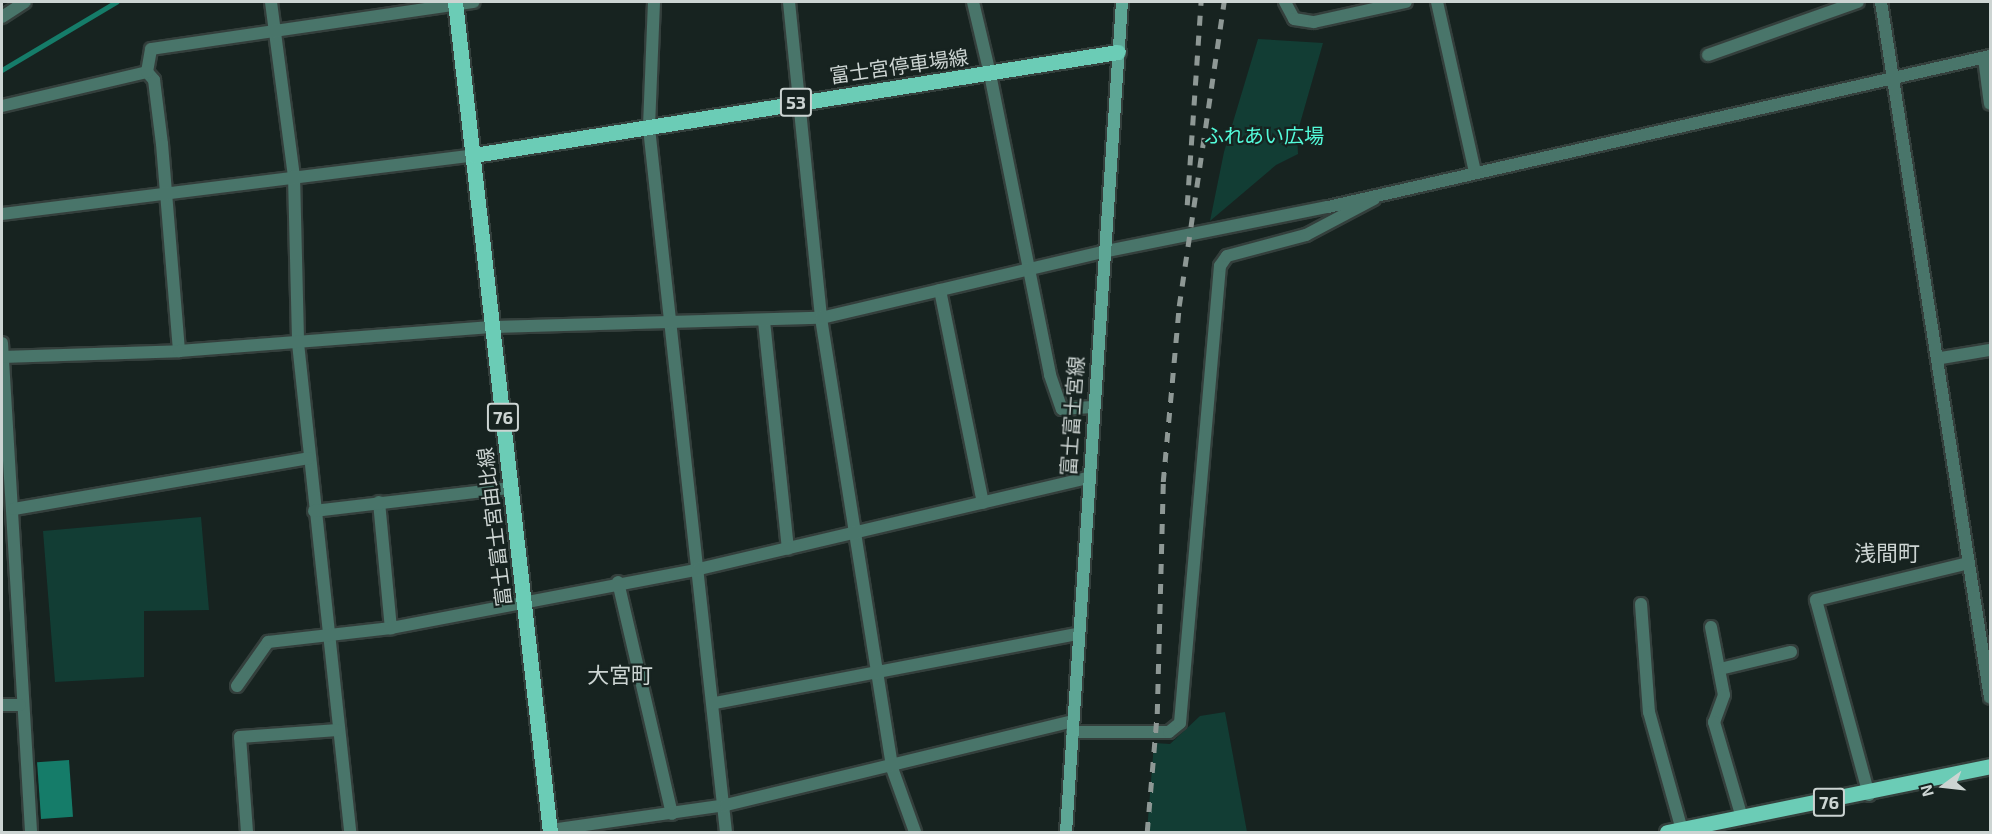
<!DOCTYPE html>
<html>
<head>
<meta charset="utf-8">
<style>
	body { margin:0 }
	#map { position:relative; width:1992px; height:834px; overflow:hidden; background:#172320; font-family:"Exo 2","Noto Sans JP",sans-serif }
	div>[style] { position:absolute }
	.green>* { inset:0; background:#123d34 }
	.water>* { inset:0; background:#157c69; transform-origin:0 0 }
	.stream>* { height:4.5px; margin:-2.25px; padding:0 2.25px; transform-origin:2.25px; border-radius:2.25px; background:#157c69 }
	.roads { filter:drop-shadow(2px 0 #343f3c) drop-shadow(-2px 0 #343f3c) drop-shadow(0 2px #343f3c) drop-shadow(0 -2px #343f3c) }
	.minor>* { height:12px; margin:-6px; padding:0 6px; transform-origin:6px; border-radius:6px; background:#49756a }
	.tertiary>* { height:12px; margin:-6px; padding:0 6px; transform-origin:6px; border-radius:6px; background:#49756a }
	.secondary>* { height:12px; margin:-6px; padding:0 6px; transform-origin:6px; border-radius:6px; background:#5da695 }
	.primary>* { height:15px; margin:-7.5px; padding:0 7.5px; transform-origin:7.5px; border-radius:7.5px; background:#6bccb6 }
	.rail>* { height:4.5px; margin-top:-2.25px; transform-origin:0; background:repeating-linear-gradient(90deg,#8e9895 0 10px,transparent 0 20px) }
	span { translate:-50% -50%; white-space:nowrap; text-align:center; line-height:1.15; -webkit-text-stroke:4.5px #172320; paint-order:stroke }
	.shield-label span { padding:2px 4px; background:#172320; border:2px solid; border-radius:4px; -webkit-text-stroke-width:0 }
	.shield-label { font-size:18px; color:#ccd4d2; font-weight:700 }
	.street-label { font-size:20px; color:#ccd4d2 }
	.park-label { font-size:20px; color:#53fcdb }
	.quarter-label { font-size:22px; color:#ccd4d2 }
	.frame { position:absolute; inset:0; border:3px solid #ccd4d2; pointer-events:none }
	.north { position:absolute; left:1914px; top:756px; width:60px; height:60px; -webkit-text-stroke:4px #172320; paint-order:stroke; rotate:255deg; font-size:16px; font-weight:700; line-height:24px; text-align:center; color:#ccd4d2 }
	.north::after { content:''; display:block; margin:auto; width:21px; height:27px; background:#ccd4d2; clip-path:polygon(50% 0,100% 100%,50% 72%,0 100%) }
</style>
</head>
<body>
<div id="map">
	<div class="green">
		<div style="clip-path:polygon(1258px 39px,1323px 43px,1297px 134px,1298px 154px,1276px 165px,1210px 221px,1224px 152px)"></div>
		<div style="clip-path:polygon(201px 517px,209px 610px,144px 611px,144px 677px,55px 682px,43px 531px)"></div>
		<div style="clip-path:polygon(1225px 712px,1247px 832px,1147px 832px,1154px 743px,1170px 744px,1200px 716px)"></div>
	</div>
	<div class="water">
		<div style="left:69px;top:760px;width:57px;height:32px;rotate:86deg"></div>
	</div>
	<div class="stream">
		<div style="left:2px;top:70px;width:133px;rotate:-30.8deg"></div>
	</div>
	<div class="roads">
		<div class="minor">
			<div style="left:271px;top:2px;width:176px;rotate:82.5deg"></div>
			<div style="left:294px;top:176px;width:167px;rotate:88.6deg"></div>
			<div style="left:298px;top:343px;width:492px;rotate:83.9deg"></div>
			<div style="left:654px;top:2px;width:126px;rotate:92.3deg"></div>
			<div style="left:649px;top:128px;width:708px;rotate:83.76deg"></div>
			<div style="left:789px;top:2px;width:318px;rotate:84.2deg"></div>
			<div style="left:821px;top:318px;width:456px;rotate:81deg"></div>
			<div style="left:892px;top:768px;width:68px;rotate:70.2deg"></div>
			<div style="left:1285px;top:2px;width:19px;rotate:62deg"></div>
			<div style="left:1294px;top:19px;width:20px;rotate:9deg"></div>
			<div style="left:1314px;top:22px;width:94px;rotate:-12.3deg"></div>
			<div style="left:1437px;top:2px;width:174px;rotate:77.4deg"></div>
			<div style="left:2px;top:17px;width:27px;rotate:-33deg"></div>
			<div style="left:1708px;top:55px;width:159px;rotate:-19.5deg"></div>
			<div style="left:1984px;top:58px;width:46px;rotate:82.6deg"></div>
			<div style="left:147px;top:72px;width:11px;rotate:49deg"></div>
			<div style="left:154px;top:80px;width:64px;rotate:82.9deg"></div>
			<div style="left:162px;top:144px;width:208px;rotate:85.3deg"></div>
			<div style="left:990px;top:74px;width:307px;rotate:78.7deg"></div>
			<div style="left:1050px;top:375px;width:36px;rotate:71deg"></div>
			<div style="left:1062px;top:409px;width:30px;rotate:-4deg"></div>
			<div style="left:2px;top:106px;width:149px;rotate:-13.2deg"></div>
			<div style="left:147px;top:72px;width:23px;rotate:-80deg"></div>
			<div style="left:151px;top:49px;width:326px;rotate:-8.3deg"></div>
			<div style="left:940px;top:290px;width:217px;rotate:78.6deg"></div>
			<div style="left:764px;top:321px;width:229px;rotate:84deg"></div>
			<div style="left:2px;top:343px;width:490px;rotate:86.6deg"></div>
			<div style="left:2px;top:357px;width:177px;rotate:-1.9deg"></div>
			<div style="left:179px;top:351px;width:313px;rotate:-4.4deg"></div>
			<div style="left:491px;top:327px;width:330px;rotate:-1.6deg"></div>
			<div style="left:821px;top:318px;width:289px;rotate:-13.2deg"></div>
			<div style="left:1941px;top:358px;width:50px;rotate:-9.3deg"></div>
			<div style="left:379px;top:502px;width:127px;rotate:84.6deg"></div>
			<div style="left:14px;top:509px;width:299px;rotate:-9.8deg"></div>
			<div style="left:314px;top:511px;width:198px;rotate:-6.7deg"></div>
			<div style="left:618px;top:582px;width:238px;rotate:76.9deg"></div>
			<div style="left:1641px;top:604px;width:108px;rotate:85.8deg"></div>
			<div style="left:1649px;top:712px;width:123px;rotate:74.4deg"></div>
			<div style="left:1711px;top:627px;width:69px;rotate:79.2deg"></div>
			<div style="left:1724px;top:695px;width:29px;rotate:110deg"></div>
			<div style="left:1714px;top:722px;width:100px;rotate:73.7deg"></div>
			<div style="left:1720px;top:669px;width:73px;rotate:-13.5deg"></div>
			<div style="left:237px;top:686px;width:54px;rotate:-54.8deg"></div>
			<div style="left:268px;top:642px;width:124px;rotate:-6.5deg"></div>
			<div style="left:391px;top:628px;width:314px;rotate:-10.8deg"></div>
			<div style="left:699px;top:569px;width:400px;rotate:-13.2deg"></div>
			<div style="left:715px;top:703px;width:369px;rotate:-10.8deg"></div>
			<div style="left:2px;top:705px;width:18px"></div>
			<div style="left:1072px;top:732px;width:97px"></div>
			<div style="left:1169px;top:732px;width:14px;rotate:-39deg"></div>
			<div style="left:1180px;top:723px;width:459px;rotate:-85deg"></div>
			<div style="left:1220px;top:266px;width:12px;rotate:-55deg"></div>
			<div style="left:1227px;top:256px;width:82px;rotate:-14.9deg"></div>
			<div style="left:1306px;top:235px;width:77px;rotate:-27.9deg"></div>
			<div style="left:1869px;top:795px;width:202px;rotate:-105.2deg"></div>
			<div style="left:1816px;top:600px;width:157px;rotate:-13.6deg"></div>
			<div style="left:550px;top:830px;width:178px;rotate:-8.1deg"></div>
			<div style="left:726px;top:805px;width:357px;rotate:-13.6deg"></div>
			<div style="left:247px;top:832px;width:95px;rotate:-94.2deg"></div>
			<div style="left:240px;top:737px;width:98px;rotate:-4.1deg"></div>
		</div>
		<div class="tertiary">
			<div style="left:973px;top:2px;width:74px;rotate:76.7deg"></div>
			<div style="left:1881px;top:2px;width:704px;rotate:81.1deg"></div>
			<div style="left:2px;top:214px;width:476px;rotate:-7.1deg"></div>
			<div style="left:1102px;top:252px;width:230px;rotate:-11.3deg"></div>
			<div style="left:1328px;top:207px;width:679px;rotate:-12.85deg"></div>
		</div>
		<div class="secondary">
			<div style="left:1066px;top:832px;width:832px;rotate:-86.14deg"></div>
		</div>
		<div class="primary">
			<div style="left:455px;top:2px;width:835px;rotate:83.47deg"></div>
			<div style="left:474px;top:155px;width:652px;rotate:-9.09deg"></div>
			<div style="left:1667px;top:832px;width:330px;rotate:-11.5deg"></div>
		</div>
	</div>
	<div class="rail">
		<div style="left:1187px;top:205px;width:203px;rotate:-86.1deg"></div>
		<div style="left:1147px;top:832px;width:118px;rotate:-85.2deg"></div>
		<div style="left:1157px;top:714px;width:232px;rotate:-88.5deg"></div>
		<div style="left:1163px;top:482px;width:177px;rotate:-84.8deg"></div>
		<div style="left:1179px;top:306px;width:307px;rotate:-81.6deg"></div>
	</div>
	<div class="shield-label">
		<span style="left:796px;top:102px">53</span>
		<span style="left:503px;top:417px">76</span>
		<span style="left:1829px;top:802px">76</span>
	</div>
	<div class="street-label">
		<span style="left:899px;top:66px;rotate:-8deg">富士宮停車場線</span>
		<span style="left:1072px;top:416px;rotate:-86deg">富士富士宮線</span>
		<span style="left:494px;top:527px;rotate:-97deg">富士富士宮由比線</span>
	</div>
	<div class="park-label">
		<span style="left:1264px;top:135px">ふれあい広場</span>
	</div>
	<div class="quarter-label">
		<span style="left:1887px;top:553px">浅間町</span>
		<span style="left:620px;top:675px">大宮町</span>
	</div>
	<div class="frame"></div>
	<div class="north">N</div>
</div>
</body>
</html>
